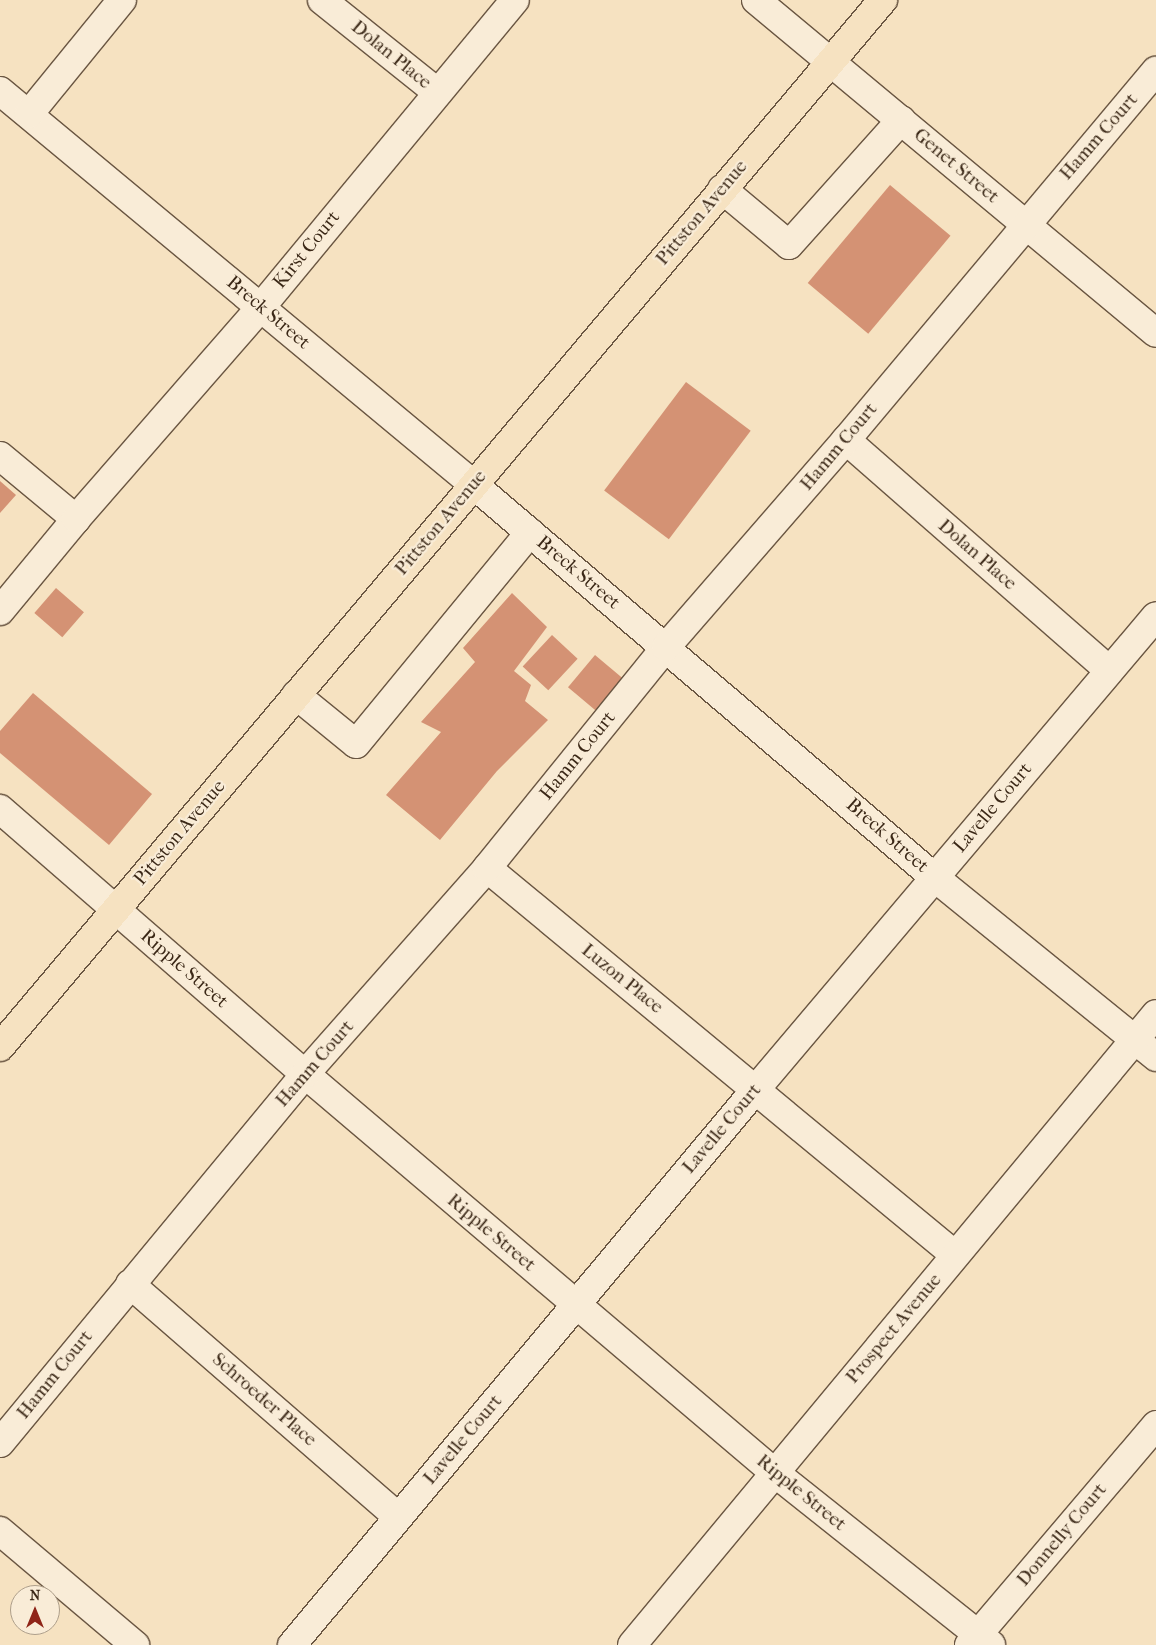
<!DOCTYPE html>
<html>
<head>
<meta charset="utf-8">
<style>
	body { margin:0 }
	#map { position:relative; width:1156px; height:1645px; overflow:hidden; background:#f6e2c1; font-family:"IM FELL French Canon",serif }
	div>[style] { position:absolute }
	.building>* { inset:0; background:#d49274; transform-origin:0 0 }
	.roads { filter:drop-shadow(1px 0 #6a5642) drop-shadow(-1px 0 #6a5642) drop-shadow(0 1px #6a5642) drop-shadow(0 -1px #6a5642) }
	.minor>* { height:28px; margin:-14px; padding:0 14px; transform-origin:14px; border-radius:14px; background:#f9ecd7 }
	.major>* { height:28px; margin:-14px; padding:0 14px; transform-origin:14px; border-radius:14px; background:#f6e2c1 }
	span { translate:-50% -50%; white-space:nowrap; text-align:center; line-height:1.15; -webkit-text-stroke:4.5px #f9ecd7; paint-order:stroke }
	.street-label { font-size:19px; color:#3b2817 }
	.north { position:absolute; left:10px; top:1585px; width:50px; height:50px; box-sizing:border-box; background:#f9ecd7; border:1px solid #ad9e8a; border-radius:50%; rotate:0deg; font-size:14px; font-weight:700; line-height:20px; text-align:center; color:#3b2817 }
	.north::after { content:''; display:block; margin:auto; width:18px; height:22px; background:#8f2418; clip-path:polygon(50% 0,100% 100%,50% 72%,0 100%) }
</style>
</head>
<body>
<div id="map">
	<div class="building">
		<div style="left:890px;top:185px;width:79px;height:128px;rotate:40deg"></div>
		<div style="left:686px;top:382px;width:81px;height:136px;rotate:37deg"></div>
		<div style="clip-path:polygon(0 481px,16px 495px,0 513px)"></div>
		<div style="left:56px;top:588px;width:37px;height:33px;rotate:41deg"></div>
		<div style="clip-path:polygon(512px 593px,547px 627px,514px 671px,531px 685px,525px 701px,548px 720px,497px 771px,440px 840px,386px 795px,441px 732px,421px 722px,475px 662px,463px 648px)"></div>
		<div style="left:552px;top:635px;width:35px;height:43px;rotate:43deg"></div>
		<div style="left:595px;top:655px;width:40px;height:42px;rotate:40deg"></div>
		<div style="clip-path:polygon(33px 693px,152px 794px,109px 845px,0 753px,0 731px)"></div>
	</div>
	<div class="roads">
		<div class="minor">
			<div style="left:322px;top:0;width:147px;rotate:38.7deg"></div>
			<div style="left:756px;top:0;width:520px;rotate:39.78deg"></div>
			<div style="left:0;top:91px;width:616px;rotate:39.73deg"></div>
			<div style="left:474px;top:485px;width:604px;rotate:40.44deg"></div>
			<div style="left:934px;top:877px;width:286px;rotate:39deg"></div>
			<div style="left:29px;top:114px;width:147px;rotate:-50.8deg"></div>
			<div style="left:722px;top:189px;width:87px;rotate:39.9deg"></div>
			<div style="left:789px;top:245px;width:168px;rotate:-48.1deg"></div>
			<div style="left:846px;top:440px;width:349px;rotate:41.2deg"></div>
			<div style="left:0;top:456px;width:99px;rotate:39.7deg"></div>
			<div style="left:0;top:611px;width:119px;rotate:-50.4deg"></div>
			<div style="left:76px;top:519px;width:281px;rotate:-48.9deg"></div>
			<div style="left:261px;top:307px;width:398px;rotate:-50.4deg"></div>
			<div style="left:296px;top:695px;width:77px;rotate:39.2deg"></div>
			<div style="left:356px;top:744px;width:274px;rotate:-50.6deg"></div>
			<div style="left:0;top:809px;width:404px;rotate:41deg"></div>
			<div style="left:305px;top:1074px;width:617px;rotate:40.33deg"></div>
			<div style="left:775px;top:1473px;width:276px;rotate:38.5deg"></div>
			<div style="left:487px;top:868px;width:607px;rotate:39.59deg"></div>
			<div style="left:130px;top:1284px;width:355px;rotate:41deg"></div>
			<div style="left:0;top:1443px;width:479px;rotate:-50.4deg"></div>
			<div style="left:305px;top:1074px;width:275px;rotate:-48.5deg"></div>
			<div style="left:487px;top:868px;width:284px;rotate:-51deg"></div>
			<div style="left:666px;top:647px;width:274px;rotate:-49deg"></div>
			<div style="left:846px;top:440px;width:482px;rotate:-50deg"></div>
			<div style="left:0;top:1531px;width:177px;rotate:40.2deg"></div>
			<div style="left:292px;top:1645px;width:724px;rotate:-50.15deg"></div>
			<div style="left:756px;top:1089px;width:619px;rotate:-49.78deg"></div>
			<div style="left:632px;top:1645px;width:820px;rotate:-50.29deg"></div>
			<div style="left:969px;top:1645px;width:289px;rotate:-49.6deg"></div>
		</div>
		<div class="major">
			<div style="left:0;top:1047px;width:1370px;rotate:-49.86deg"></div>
		</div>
	</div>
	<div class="street-label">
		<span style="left:391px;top:55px;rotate:39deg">Dolan Place</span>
		<span style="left:1099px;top:137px;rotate:-49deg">Hamm Court</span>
		<span style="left:956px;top:166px;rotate:40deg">Genet Street</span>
		<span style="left:702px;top:213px;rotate:-50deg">Pittston Avenue</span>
		<span style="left:307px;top:250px;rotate:-51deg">Kirst Court</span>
		<span style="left:268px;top:313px;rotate:40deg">Breck Street</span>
		<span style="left:839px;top:447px;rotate:-50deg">Hamm Court</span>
		<span style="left:441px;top:523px;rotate:-50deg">Pittston Avenue</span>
		<span style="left:977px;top:555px;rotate:41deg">Dolan Place</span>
		<span style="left:578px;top:573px;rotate:40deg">Breck Street</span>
		<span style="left:578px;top:756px;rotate:-51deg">Hamm Court</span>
		<span style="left:993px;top:808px;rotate:-50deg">Lavelle Court</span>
		<span style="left:180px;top:833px;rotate:-50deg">Pittston Avenue</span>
		<span style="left:887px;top:836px;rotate:41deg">Breck Street</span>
		<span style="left:184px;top:969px;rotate:41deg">Ripple Street</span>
		<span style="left:622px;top:979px;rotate:39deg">Luzon Place</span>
		<span style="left:315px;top:1064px;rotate:-49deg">Hamm Court</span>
		<span style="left:722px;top:1129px;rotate:-50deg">Lavelle Court</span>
		<span style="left:491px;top:1233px;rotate:40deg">Ripple Street</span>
		<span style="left:894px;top:1329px;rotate:-50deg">Prospect Avenue</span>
		<span style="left:55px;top:1375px;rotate:-51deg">Hamm Court</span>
		<span style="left:264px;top:1400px;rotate:41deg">Schroeder Place</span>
		<span style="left:463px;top:1440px;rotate:-50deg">Lavelle Court</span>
		<span style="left:801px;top:1493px;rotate:39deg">Ripple Street</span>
		<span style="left:1062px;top:1535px;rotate:-50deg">Donnelly Court</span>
	</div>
	<div class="north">N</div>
</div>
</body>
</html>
